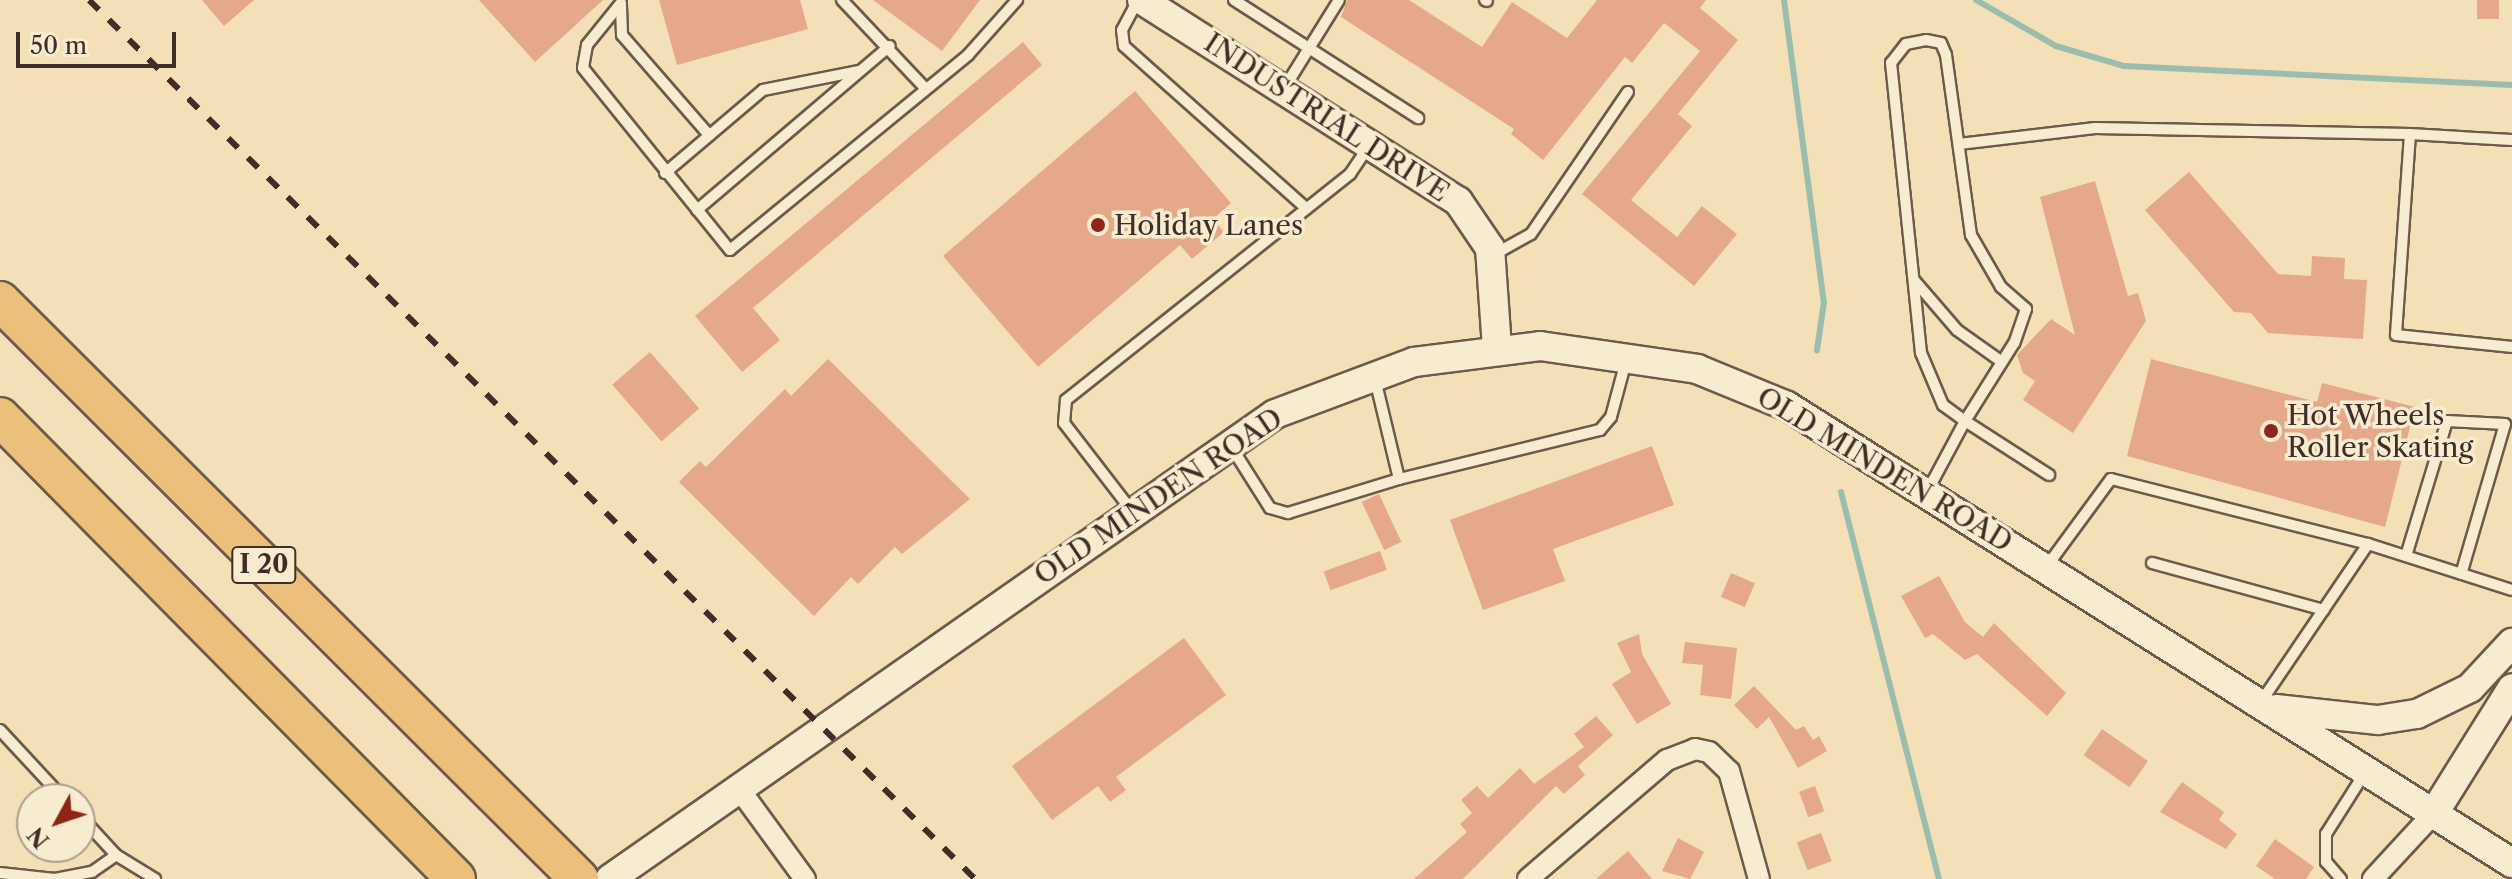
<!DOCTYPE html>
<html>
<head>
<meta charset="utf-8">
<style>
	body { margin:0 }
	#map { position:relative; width:2512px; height:879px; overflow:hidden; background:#f3e0b6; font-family:"Libre Caslon Text",serif }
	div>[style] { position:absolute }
	.stream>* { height:6px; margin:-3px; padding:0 3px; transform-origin:3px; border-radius:3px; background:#9bbdae }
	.building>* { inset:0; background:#e5a989; transform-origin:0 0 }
	.roads { filter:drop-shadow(2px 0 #6c5a4b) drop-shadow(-2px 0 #6c5a4b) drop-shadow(0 2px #6c5a4b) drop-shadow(0 -2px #6c5a4b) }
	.lane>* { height:10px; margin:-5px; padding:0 5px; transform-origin:5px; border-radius:5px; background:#f7ebd0 }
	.street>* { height:20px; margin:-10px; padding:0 10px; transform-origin:10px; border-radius:10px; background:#f7ebd0 }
	.secondary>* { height:28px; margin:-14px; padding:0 14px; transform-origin:14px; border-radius:14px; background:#f7ebd0 }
	.highway>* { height:38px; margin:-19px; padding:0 19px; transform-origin:19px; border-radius:19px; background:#eac07b }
	.rail>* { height:6px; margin-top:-3px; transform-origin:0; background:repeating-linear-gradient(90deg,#3f2d27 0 14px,transparent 0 28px) }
	.dots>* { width:22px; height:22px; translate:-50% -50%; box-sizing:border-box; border:4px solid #f7ebd0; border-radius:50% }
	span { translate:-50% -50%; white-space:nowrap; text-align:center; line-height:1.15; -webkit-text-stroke:7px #f7ebd0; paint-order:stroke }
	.shield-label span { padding:2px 6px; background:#f7ebd0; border:2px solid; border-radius:6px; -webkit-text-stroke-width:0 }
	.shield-label { font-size:26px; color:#3f2d27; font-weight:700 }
	.street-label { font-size:28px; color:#3f2d27 }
	.poi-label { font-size:28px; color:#3f2d27 }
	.left { translate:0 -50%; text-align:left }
	.north { position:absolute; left:16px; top:783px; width:80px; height:80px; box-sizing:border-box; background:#f7ebd0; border:2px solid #ad9f8c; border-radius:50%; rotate:230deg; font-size:22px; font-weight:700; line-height:32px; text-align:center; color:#3f2d27 }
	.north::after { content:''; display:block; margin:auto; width:28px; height:36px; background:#8f2418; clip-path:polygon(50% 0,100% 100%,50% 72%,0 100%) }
	.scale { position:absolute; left:16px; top:32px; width:160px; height:36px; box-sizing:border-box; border:4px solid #3f2d27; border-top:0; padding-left:10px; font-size:24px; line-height:28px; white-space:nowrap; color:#3f2d27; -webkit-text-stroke:6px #f7ebd0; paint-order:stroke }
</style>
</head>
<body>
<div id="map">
	<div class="stream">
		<div style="left:1784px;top:0;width:305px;rotate:82.5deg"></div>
		<div style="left:1824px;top:302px;width:49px;rotate:98.3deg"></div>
		<div style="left:1976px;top:0;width:92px;rotate:29.9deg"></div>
		<div style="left:2056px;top:46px;width:71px;rotate:16.4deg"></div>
		<div style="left:2124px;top:66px;width:388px;rotate:2.8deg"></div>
		<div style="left:1841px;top:492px;width:399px;rotate:75.8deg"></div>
	</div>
	<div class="building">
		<div style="clip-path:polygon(202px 0,254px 0,224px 26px)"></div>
		<div style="clip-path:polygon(479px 0,603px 0,535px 62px)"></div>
		<div style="clip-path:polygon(659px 0,800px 0,808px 29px,677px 65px)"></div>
		<div style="clip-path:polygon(873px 0,980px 0,942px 51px)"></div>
		<div style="clip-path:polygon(1347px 0,1409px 0,1482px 47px,1512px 2px,1567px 38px,1597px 0,1706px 0,1700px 8px,1738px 40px,1678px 114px,1692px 126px,1631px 200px,1677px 237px,1702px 206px,1737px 234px,1694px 286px,1582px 194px,1700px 51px,1664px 23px,1632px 63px,1625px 57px,1543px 160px,1511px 134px,1514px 129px,1341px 17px)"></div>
		<div style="left:2477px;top:0;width:22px;height:19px"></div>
		<div style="clip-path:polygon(1023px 42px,1042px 65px,753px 308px,780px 340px,742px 372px,695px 316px)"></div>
		<div style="clip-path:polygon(1135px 91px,1231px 203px,1213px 219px,1224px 232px,1192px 259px,1180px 245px,1038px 367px,943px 256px)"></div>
		<div style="clip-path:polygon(2189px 172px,2278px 274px,2311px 276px,2312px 256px,2345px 258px,2344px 279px,2367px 280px,2363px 339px,2268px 333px,2251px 313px,2234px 312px,2145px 210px)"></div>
		<div style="clip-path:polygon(2095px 181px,2128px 296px,2138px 293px,2146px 321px,2073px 433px,2023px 400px,2035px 381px,2023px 373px,2017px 355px,2051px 319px,2075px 335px,2040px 197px)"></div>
		<div style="left:650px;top:352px;width:75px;height:50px;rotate:49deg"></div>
		<div style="clip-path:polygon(828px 359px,970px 499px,902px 554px,895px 547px,858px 584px,851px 577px,814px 616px,679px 482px,700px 461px,706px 467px,785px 389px,791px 396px)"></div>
		<div style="clip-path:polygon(2151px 359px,2317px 402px,2322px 383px,2415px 407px,2385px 527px,2127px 456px)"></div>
		<div style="clip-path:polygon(1652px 446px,1674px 505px,1553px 549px,1565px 581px,1483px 610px,1450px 520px)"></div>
		<div style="left:1379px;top:494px;width:53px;height:19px;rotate:65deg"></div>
		<div style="left:1380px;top:551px;width:20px;height:60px;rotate:70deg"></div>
		<div style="left:1731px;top:573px;width:26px;height:26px;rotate:23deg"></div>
		<div style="clip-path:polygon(1939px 576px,1965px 622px,1983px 637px,1994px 623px,2066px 693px,2047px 716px,1977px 654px,1965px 660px,1933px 634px,1925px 638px,1901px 596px)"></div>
		<div style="clip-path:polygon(1639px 634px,1642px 654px,1671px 704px,1637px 724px,1612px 684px,1631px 672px,1617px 643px)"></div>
		<div style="clip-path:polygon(1184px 638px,1226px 695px,1116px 777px,1126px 790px,1110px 802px,1098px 786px,1052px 820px,1012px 766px)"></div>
		<div style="clip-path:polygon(1685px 642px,1737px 648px,1731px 699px,1700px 695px,1703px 665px,1682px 663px)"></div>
		<div style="clip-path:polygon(1754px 686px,1796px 730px,1804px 726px,1813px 740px,1819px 736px,1827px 751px,1798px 768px,1769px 717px,1757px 729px,1734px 705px)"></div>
		<div style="clip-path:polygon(1596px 716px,1613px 735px,1578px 766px,1585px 775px,1564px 794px,1556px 786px,1463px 879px,1414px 879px,1467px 832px,1460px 824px,1472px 813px,1461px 800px,1477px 786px,1488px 798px,1520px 768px,1534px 784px,1584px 747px,1574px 734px)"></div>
		<div style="left:2102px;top:729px;width:56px;height:32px;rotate:35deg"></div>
		<div style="clip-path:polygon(2182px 782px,2224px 812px,2219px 820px,2237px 834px,2226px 849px,2160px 812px)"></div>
		<div style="left:1815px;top:786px;width:27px;height:17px;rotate:70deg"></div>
		<div style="left:1821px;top:833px;width:30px;height:26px;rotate:69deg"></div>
		<div style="clip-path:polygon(1678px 838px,1704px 852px,1690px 879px,1662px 871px)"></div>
		<div style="clip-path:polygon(2275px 839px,2314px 867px,2306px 879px,2275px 879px,2256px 866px)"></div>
		<div style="clip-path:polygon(1628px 851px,1652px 879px,1596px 879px)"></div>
	</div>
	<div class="roads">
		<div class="lane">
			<div style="left:842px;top:0;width:122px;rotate:46.7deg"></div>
			<div style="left:1138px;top:0;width:34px;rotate:118deg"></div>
			<div style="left:1122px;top:30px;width:16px;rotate:83deg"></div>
			<div style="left:1124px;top:46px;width:244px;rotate:41.7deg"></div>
			<div style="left:1234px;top:0;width:219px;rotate:32.7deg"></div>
			<div style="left:1485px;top:0;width:2px;rotate:27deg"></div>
			<div style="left:621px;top:3px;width:54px;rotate:129deg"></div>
			<div style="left:587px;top:45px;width:23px;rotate:100deg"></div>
			<div style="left:583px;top:68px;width:234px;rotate:51.1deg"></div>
			<div style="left:730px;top:250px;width:308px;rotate:-39.3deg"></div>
			<div style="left:968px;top:55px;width:74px;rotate:-48.3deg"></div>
			<div style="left:621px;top:6px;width:29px;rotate:88deg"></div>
			<div style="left:622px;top:35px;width:133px;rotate:49deg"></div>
			<div style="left:1285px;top:87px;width:102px;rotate:-58.2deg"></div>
			<div style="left:2410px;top:134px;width:102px;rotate:3.4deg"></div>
			<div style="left:1959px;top:144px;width:137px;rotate:-6.7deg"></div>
			<div style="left:2095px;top:128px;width:315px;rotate:1.1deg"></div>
			<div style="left:2410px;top:134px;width:201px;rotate:94deg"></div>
			<div style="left:2396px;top:335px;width:117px;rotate:5.9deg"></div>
			<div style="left:665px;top:173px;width:128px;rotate:-40.3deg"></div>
			<div style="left:763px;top:90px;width:98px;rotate:-11.2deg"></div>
			<div style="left:697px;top:210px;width:253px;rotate:-40.4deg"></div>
			<div style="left:1493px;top:255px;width:43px;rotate:-28.9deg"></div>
			<div style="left:1531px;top:234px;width:172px;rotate:-55.7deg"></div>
			<div style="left:1914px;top:280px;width:66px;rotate:49.3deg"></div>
			<div style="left:1957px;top:330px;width:55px;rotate:35.4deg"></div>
			<div style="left:1232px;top:448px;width:71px;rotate:57.7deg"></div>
			<div style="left:1270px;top:508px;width:19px;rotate:16deg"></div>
			<div style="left:1288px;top:513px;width:116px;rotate:-17deg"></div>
			<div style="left:1399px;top:479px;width:103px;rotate:-103.5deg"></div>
			<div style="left:1399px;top:479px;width:207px;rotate:-13.7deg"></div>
			<div style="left:1600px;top:430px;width:17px;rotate:-50deg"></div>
			<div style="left:1611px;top:417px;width:58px;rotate:-75deg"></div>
			<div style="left:1928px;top:490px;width:78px;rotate:-61.8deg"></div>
			<div style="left:1965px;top:421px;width:27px;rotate:-144deg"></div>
			<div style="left:1943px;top:405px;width:56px;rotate:-112.9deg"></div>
			<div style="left:1921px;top:353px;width:292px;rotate:-95.9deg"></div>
			<div style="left:1891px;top:63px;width:24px;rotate:-52deg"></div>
			<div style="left:1906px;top:44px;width:20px;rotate:-11deg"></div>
			<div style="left:1926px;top:40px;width:15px;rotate:11deg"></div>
			<div style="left:1941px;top:43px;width:13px;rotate:67deg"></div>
			<div style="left:1946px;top:55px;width:182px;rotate:82.1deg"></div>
			<div style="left:1971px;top:235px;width:60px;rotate:60deg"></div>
			<div style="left:2001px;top:287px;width:33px;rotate:41deg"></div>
			<div style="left:2026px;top:309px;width:36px;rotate:109deg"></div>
			<div style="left:2014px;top:343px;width:92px;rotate:122.1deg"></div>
			<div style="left:1965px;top:421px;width:100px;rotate:32.7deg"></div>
			<div style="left:1132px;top:511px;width:111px;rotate:-127.7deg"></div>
			<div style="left:1064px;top:423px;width:23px;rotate:-85deg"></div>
			<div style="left:1066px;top:400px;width:363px;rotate:-38.5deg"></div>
			<div style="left:1350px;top:174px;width:32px;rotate:-56deg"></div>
			<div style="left:2406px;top:556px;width:141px;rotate:-73.1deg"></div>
			<div style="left:2447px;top:421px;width:58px;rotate:3deg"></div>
			<div style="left:2505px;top:424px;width:156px;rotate:106.3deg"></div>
			<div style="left:2152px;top:563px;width:178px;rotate:15.3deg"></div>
			<div style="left:2047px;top:566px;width:108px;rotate:-53.7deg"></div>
			<div style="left:2111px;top:479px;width:265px;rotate:14.2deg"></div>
			<div style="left:2261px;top:702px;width:191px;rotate:-55.9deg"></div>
			<div style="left:2368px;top:544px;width:151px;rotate:17.7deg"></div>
			<div style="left:0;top:730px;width:94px;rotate:47.2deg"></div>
			<div style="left:80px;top:816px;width:53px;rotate:47.3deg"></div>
			<div style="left:116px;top:855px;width:46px;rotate:31.6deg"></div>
			<div style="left:0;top:873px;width:55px;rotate:6.2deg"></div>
			<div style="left:55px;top:879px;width:38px;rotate:-11deg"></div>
			<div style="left:92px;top:872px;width:29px;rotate:-35deg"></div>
			<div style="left:2341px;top:879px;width:23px;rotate:-131deg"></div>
			<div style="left:2326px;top:862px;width:28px;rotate:-90deg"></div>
			<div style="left:2326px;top:834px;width:75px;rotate:-57.6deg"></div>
		</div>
		<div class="street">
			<div style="left:740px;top:790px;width:110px;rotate:53.9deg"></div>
			<div style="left:1528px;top:879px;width:183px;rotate:-40.6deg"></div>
			<div style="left:1667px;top:760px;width:30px;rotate:-21deg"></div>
			<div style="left:1695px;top:749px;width:14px;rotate:12deg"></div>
			<div style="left:1709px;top:752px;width:28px;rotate:44deg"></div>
			<div style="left:1729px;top:771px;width:112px;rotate:74.5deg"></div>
			<div style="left:2373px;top:879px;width:90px;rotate:-47.3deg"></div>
		</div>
		<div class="secondary">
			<div style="left:1142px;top:0;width:375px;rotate:32.5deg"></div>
			<div style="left:1458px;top:201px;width:57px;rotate:55.8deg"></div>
			<div style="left:1490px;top:248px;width:101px;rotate:86deg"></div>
			<div style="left:2276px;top:709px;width:103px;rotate:6.2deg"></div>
			<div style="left:2378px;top:720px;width:39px;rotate:-9deg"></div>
			<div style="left:2417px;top:714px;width:59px;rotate:-26.1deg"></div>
			<div style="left:2470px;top:688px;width:62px;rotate:-47deg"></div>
			<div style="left:2434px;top:813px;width:147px;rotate:-58deg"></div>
			<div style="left:610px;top:879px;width:811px;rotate:-34.96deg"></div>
			<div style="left:1275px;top:414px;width:148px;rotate:-20.5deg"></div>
			<div style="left:1414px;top:362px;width:127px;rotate:-7.2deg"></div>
			<div style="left:1540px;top:346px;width:159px;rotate:8.3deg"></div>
			<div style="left:1697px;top:369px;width:97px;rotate:22.3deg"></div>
			<div style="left:1787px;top:406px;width:857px;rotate:32.23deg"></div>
		</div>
		<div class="highway">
			<div style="left:0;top:301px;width:818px;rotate:44.95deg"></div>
			<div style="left:0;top:417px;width:649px;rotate:45.37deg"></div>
		</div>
	</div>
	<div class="rail">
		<div style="left:89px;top:0;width:1248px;rotate:44.77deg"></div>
	</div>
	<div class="dots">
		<div style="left:1098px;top:225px;background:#8f2418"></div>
		<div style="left:2271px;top:431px;background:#8f2418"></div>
	</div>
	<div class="shield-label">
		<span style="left:264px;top:565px">I 20</span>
	</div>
	<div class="street-label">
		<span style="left:1327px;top:117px;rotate:33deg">INDUSTRIAL DRIVE</span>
		<span style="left:1885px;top:469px;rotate:31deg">OLD MINDEN ROAD</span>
		<span style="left:1158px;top:496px;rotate:-34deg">OLD MINDEN ROAD</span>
	</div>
	<div class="poi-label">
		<span class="left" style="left:1114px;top:225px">Holiday Lanes</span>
		<span class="left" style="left:2287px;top:431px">Hot Wheels<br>Roller Skating</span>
	</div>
	<div class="north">N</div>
	<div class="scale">50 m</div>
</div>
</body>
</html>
